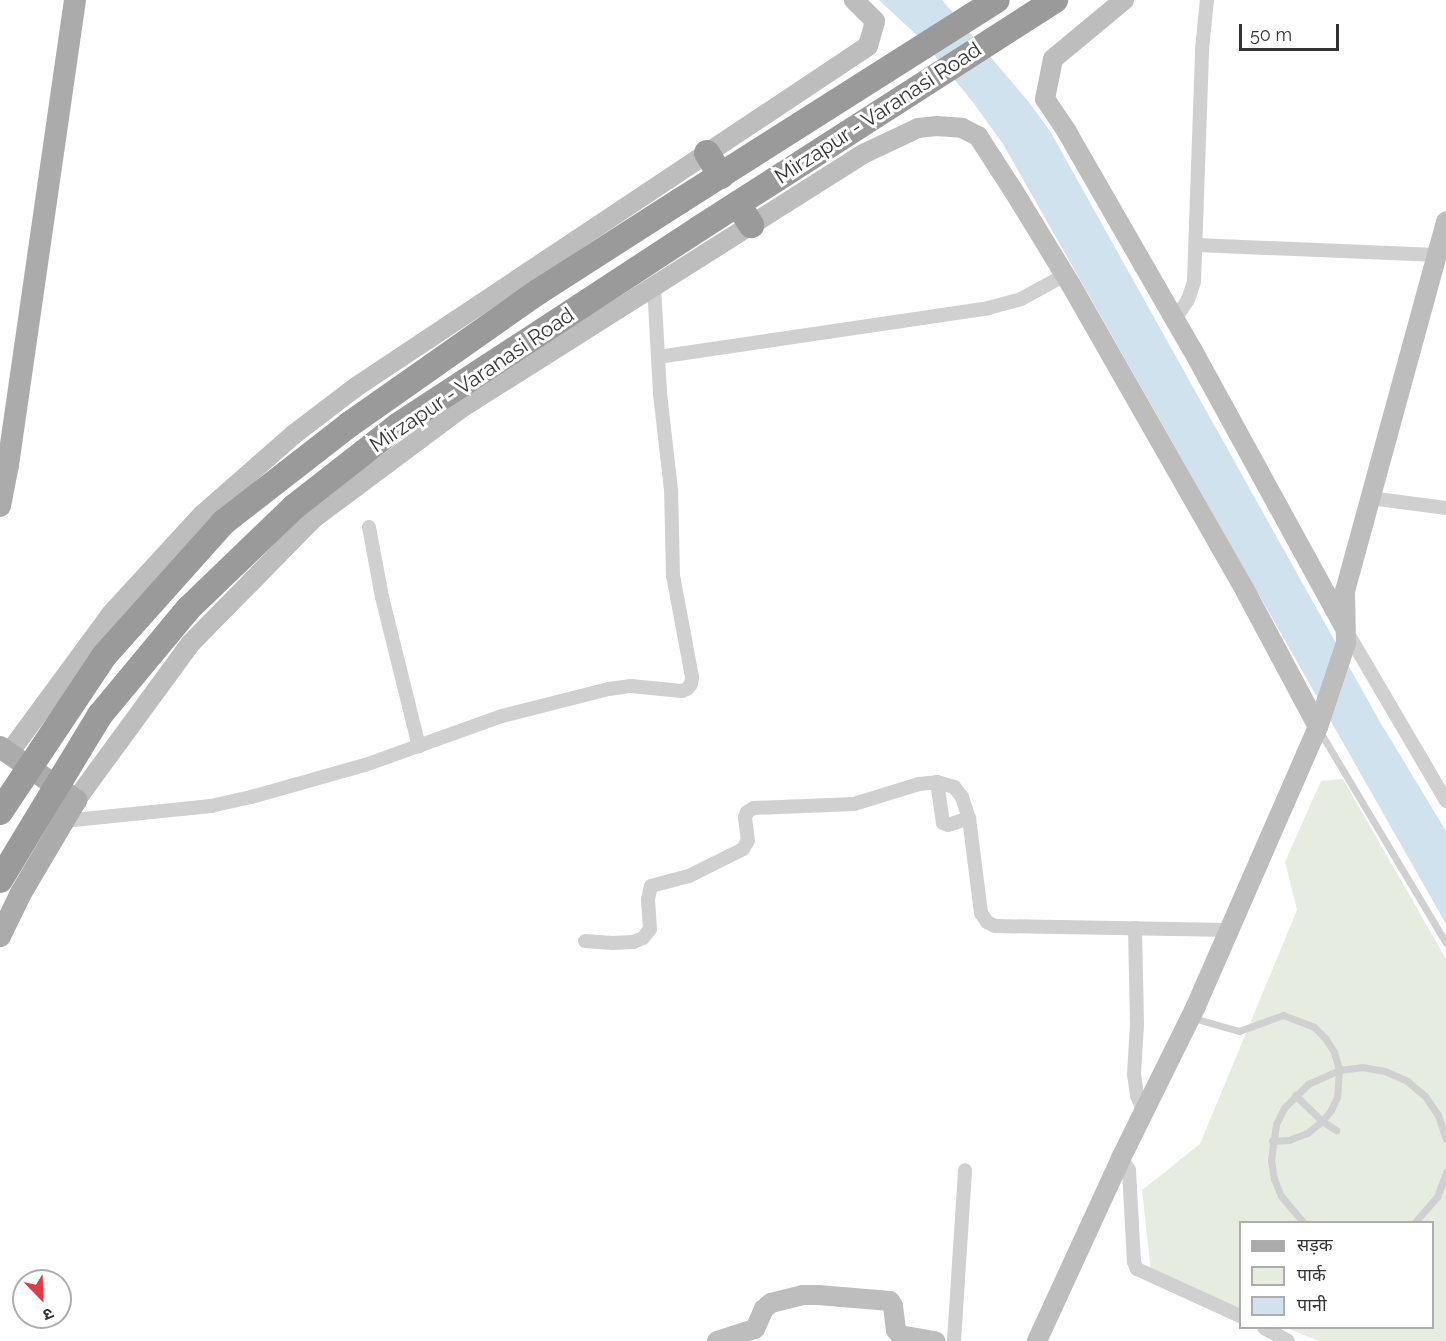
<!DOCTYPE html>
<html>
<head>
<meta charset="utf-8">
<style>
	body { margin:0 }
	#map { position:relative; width:1446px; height:1341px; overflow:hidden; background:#fff; font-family:Raleway,"Noto Sans Devanagari",sans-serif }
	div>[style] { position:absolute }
	.green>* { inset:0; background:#e6ecdf }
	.water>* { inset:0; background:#cfe2ee }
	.lane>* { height:7px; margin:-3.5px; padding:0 3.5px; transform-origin:3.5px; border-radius:3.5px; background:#d0d0d0 }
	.street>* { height:14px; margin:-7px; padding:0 7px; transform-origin:7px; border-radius:7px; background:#d0d0d0 }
	.secondary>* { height:20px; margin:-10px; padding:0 10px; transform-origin:10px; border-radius:10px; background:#bdbdbd }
	.primary>* { height:22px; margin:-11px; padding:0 11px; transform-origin:11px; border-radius:11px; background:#ababab }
	.highway>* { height:26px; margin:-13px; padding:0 13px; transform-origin:13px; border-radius:13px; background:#9a9a9a }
	.highway-bridge>* { height:26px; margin:-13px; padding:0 13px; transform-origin:13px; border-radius:13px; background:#9a9a9a }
	span { translate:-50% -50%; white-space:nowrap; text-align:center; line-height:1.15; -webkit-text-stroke:6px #fff; paint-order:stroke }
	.street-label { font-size:21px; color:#333 }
	.legend { position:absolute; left:1239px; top:1221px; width:195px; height:108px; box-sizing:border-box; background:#fff; border:2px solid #adadad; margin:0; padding:8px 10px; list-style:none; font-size:18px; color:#333 }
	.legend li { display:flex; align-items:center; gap:12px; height:30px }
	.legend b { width:30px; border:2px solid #adadad }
	.north { position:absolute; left:12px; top:1269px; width:60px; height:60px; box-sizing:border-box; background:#fff; border:2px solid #adadad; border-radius:50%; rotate:157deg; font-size:16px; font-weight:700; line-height:24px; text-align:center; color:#333 }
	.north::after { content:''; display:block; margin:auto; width:21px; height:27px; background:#e63946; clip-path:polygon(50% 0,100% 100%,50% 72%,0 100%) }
	.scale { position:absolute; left:1239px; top:24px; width:100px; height:27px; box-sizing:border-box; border:3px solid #333; border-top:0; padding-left:8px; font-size:18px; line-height:21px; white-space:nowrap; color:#333; -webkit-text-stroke:4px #fff; paint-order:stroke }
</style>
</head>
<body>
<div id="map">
	<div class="green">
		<div style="clip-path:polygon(1343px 779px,1446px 959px,1446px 1341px,1319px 1341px,1286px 1328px,1432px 1328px,1432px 1222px,1240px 1222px,1240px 1309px,1151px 1272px,1142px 1190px,1200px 1144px,1297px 910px,1285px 862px,1321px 781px)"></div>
	</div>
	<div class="water">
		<div style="clip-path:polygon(879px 0,942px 0,1028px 101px,1050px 131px,1380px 722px,1446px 831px,1446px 924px,1003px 144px,972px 101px,922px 40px)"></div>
	</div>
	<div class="lane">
		<div style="left:1319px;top:730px;width:248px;rotate:59.2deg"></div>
		<div style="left:1193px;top:1018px;width:48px;rotate:15.8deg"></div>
		<div style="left:1239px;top:1031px;width:47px;rotate:-20deg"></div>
		<div style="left:1283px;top:1015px;width:33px;rotate:21deg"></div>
		<div style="left:1314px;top:1027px;width:16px;rotate:45deg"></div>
		<div style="left:1325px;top:1038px;width:17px;rotate:57deg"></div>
		<div style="left:1334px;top:1052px;width:19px;rotate:74deg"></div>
		<div style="left:1339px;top:1070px;width:27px;rotate:94deg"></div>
		<div style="left:1337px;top:1097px;width:14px;rotate:115deg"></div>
		<div style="left:1331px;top:1110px;width:14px;rotate:129deg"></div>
		<div style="left:1322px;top:1121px;width:19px;rotate:141deg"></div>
		<div style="left:1307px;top:1133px;width:19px;rotate:159deg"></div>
		<div style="left:1289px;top:1140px;width:17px;rotate:177deg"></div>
		<div style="left:1295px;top:1095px;width:37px;rotate:44deg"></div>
		<div style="left:1322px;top:1121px;width:17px;rotate:33deg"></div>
		<div style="left:1303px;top:1222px;width:34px;rotate:-130deg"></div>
		<div style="left:1281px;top:1196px;width:18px;rotate:-112deg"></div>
		<div style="left:1274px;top:1179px;width:19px;rotate:-99deg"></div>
		<div style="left:1271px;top:1160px;width:36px;rotate:-82deg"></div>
		<div style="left:1276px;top:1124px;width:18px;rotate:-63deg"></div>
		<div style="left:1284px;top:1108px;width:34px;rotate:-45deg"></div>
		<div style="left:1308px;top:1084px;width:34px;rotate:-24deg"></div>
		<div style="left:1339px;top:1070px;width:23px;rotate:-7deg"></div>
		<div style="left:1362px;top:1067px;width:23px;rotate:10deg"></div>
		<div style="left:1385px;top:1071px;width:24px;rotate:24deg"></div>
		<div style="left:1407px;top:1081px;width:23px;rotate:40deg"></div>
		<div style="left:1425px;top:1096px;width:23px;rotate:56deg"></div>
		<div style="left:1438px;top:1115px;width:25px;rotate:72deg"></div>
		<div style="left:1415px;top:1222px;width:33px;rotate:-49deg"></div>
		<div style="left:1437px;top:1197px;width:27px;rotate:-70deg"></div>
	</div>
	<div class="street">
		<div style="left:1197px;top:245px;width:240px;rotate:2.4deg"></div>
		<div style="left:1175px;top:319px;width:23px;rotate:-56deg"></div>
		<div style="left:1188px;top:300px;width:19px;rotate:-72deg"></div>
		<div style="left:1194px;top:282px;width:233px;rotate:-88deg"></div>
		<div style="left:1202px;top:49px;width:49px;rotate:-84.2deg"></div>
		<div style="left:658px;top:357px;width:334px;rotate:-8.4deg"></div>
		<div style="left:988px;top:308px;width:34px;rotate:-15deg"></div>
		<div style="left:1021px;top:299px;width:50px;rotate:-28.6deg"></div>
		<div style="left:1370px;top:498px;width:77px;rotate:7.5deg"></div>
		<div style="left:369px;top:527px;width:71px;rotate:79.5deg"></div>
		<div style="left:382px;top:597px;width:154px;rotate:76.1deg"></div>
		<div style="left:1347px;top:632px;width:196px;rotate:59.6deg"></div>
		<div style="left:937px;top:782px;width:41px;rotate:81.7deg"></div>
		<div style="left:943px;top:823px;width:5px;rotate:22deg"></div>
		<div style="left:948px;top:825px;width:22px;rotate:-18deg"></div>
		<div style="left:64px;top:821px;width:148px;rotate:-5.8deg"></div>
		<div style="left:211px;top:806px;width:41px;rotate:-12.7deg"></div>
		<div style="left:251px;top:797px;width:118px;rotate:-15.7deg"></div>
		<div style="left:365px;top:765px;width:145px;rotate:-19.7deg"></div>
		<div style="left:502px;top:716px;width:110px;rotate:-14.2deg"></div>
		<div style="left:609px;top:689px;width:22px;rotate:-8deg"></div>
		<div style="left:631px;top:686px;width:51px;rotate:5.6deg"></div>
		<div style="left:682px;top:691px;width:5px;rotate:-22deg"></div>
		<div style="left:687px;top:689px;width:6px;rotate:-51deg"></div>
		<div style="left:691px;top:684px;width:7px;rotate:-82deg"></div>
		<div style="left:692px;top:677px;width:104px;rotate:-100.6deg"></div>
		<div style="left:673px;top:575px;width:85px;rotate:-91.3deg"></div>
		<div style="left:671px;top:490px;width:98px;rotate:-96.5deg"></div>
		<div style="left:660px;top:393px;width:107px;rotate:-93.2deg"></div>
		<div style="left:1135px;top:928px;width:96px;rotate:88.8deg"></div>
		<div style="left:1137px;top:1024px;width:50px;rotate:93.4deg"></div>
		<div style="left:1134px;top:1074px;width:22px;rotate:82deg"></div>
		<div style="left:1137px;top:1096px;width:20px;rotate:66deg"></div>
		<div style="left:585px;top:941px;width:28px;rotate:4deg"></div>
		<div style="left:613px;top:943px;width:20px;rotate:-3deg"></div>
		<div style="left:633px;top:942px;width:11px;rotate:-22deg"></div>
		<div style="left:643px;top:938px;width:11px;rotate:-52deg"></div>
		<div style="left:650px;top:929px;width:30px;rotate:-94deg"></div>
		<div style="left:648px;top:899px;width:13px;rotate:-77deg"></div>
		<div style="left:651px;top:886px;width:39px;rotate:-15deg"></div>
		<div style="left:689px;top:876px;width:60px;rotate:-26.6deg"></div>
		<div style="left:743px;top:849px;width:10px;rotate:-61deg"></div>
		<div style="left:748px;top:840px;width:22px;rotate:-98deg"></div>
		<div style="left:745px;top:818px;width:6px;rotate:-72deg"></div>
		<div style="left:747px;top:812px;width:8px;rotate:-30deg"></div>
		<div style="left:754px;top:808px;width:100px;rotate:-2.3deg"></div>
		<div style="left:854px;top:804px;width:68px;rotate:-17.1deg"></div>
		<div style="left:919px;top:784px;width:18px;rotate:-6deg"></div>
		<div style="left:937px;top:782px;width:18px;rotate:16deg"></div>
		<div style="left:954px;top:787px;width:13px;rotate:51deg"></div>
		<div style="left:962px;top:797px;width:22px;rotate:72deg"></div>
		<div style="left:969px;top:818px;width:96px;rotate:82.8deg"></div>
		<div style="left:981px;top:913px;width:11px;rotate:56deg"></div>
		<div style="left:987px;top:922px;width:9px;rotate:27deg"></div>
		<div style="left:995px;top:926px;width:235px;rotate:1deg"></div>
		<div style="left:1121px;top:1158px;width:14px;rotate:56deg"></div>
		<div style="left:1129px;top:1170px;width:92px;rotate:86.9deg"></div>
		<div style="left:1134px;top:1262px;width:8px;rotate:67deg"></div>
		<div style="left:1137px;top:1269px;width:113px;rotate:24.5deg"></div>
		<div style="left:1264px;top:1328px;width:27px;rotate:28deg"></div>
		<div style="left:954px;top:1341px;width:171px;rotate:-86.3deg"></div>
	</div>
	<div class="secondary">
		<div style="left:1124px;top:0;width:92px;rotate:140.3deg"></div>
		<div style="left:1053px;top:59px;width:41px;rotate:101.3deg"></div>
		<div style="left:1045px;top:99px;width:40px;rotate:56deg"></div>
		<div style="left:1067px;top:132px;width:250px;rotate:60.1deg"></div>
		<div style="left:1192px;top:349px;width:315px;rotate:61.3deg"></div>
		<div style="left:9px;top:753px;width:172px;rotate:-53.7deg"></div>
		<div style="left:111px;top:614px;width:134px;rotate:-47.4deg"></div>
		<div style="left:202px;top:515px;width:121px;rotate:-41.3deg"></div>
		<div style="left:293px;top:435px;width:79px;rotate:-37.3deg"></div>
		<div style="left:356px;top:387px;width:615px;rotate:-33.66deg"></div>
		<div style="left:868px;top:46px;width:26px;rotate:-74deg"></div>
		<div style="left:875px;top:21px;width:30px;rotate:-135deg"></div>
		<div style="left:76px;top:800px;width:193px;rotate:-53.8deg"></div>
		<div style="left:190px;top:644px;width:177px;rotate:-45.5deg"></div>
		<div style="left:314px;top:518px;width:186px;rotate:-36.7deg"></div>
		<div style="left:463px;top:407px;width:473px;rotate:-32.3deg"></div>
		<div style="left:863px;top:154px;width:61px;rotate:-25.3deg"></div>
		<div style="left:918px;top:128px;width:18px;rotate:-6deg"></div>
		<div style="left:936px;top:126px;width:26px;rotate:4deg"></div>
		<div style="left:962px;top:128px;width:18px;rotate:27deg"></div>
		<div style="left:978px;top:136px;width:64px;rotate:57.1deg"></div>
		<div style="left:1013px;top:190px;width:111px;rotate:58.6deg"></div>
		<div style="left:1071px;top:285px;width:356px;rotate:60.3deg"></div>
		<div style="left:1247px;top:594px;width:151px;rotate:61.9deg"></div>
		<div style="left:717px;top:1341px;width:40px;rotate:-18deg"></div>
		<div style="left:755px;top:1329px;width:22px;rotate:-66deg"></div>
		<div style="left:764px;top:1309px;width:9px;rotate:-41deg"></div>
		<div style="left:771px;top:1303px;width:32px;rotate:-14deg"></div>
		<div style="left:802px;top:1295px;width:16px"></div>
		<div style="left:818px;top:1295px;width:72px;rotate:4.8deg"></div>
		<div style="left:890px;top:1301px;width:6px;rotate:59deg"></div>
		<div style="left:893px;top:1306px;width:24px;rotate:83deg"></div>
		<div style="left:896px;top:1330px;width:6px;rotate:51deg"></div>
		<div style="left:900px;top:1335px;width:36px;rotate:10deg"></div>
		<div style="left:1037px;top:1341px;width:201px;rotate:-65.3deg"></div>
		<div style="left:1121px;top:1158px;width:169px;rotate:-63.7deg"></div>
		<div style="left:1196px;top:1006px;width:305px;rotate:-66.4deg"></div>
		<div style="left:1318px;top:727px;width:89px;rotate:-71.6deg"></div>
		<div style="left:1346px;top:643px;width:52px;rotate:-91.1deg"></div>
		<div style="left:1345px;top:591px;width:383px;rotate:-74.7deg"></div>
	</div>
	<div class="primary">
		<div style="left:0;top:506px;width:42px;rotate:-79deg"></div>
		<div style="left:8px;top:465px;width:470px;rotate:-81.8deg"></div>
		<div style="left:0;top:747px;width:93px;rotate:34.9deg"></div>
		<div style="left:76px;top:800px;width:108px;rotate:120.6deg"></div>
		<div style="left:21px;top:893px;width:48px;rotate:116deg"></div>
	</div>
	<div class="highway">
		<div style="left:707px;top:153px;width:27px;rotate:59deg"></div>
		<div style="left:680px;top:201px;width:375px;rotate:-32.4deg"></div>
		<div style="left:738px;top:204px;width:25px;rotate:58deg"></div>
		<div style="left:700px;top:228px;width:422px;rotate:-32.7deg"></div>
	</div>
	<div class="highway-bridge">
		<div style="left:0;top:812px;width:187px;rotate:-56.3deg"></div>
		<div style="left:104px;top:656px;width:180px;rotate:-48.2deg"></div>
		<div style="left:224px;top:522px;width:160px;rotate:-37.9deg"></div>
		<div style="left:350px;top:424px;width:230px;rotate:-35.1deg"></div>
		<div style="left:538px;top:292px;width:169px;rotate:-32.7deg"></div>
		<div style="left:0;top:880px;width:193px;rotate:-58.8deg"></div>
		<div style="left:100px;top:715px;width:138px;rotate:-50.3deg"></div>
		<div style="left:188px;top:609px;width:147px;rotate:-43.9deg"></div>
		<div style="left:294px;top:507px;width:133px;rotate:-38deg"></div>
		<div style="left:399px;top:425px;width:360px;rotate:-33.2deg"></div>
	</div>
	<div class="street-label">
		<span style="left:878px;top:113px;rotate:-33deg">Mirzapur - Varanasi Road</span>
		<span style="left:472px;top:380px;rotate:-34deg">Mirzapur - Varanasi Road</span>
	</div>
	<ul class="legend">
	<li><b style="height:8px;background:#ababab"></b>सड़क</li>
	<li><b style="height:16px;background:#e6ecdf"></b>पार्क</li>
	<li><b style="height:16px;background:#cfe2ee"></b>पानी</li>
	</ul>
	<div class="north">उ</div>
	<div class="scale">50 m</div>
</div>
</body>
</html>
